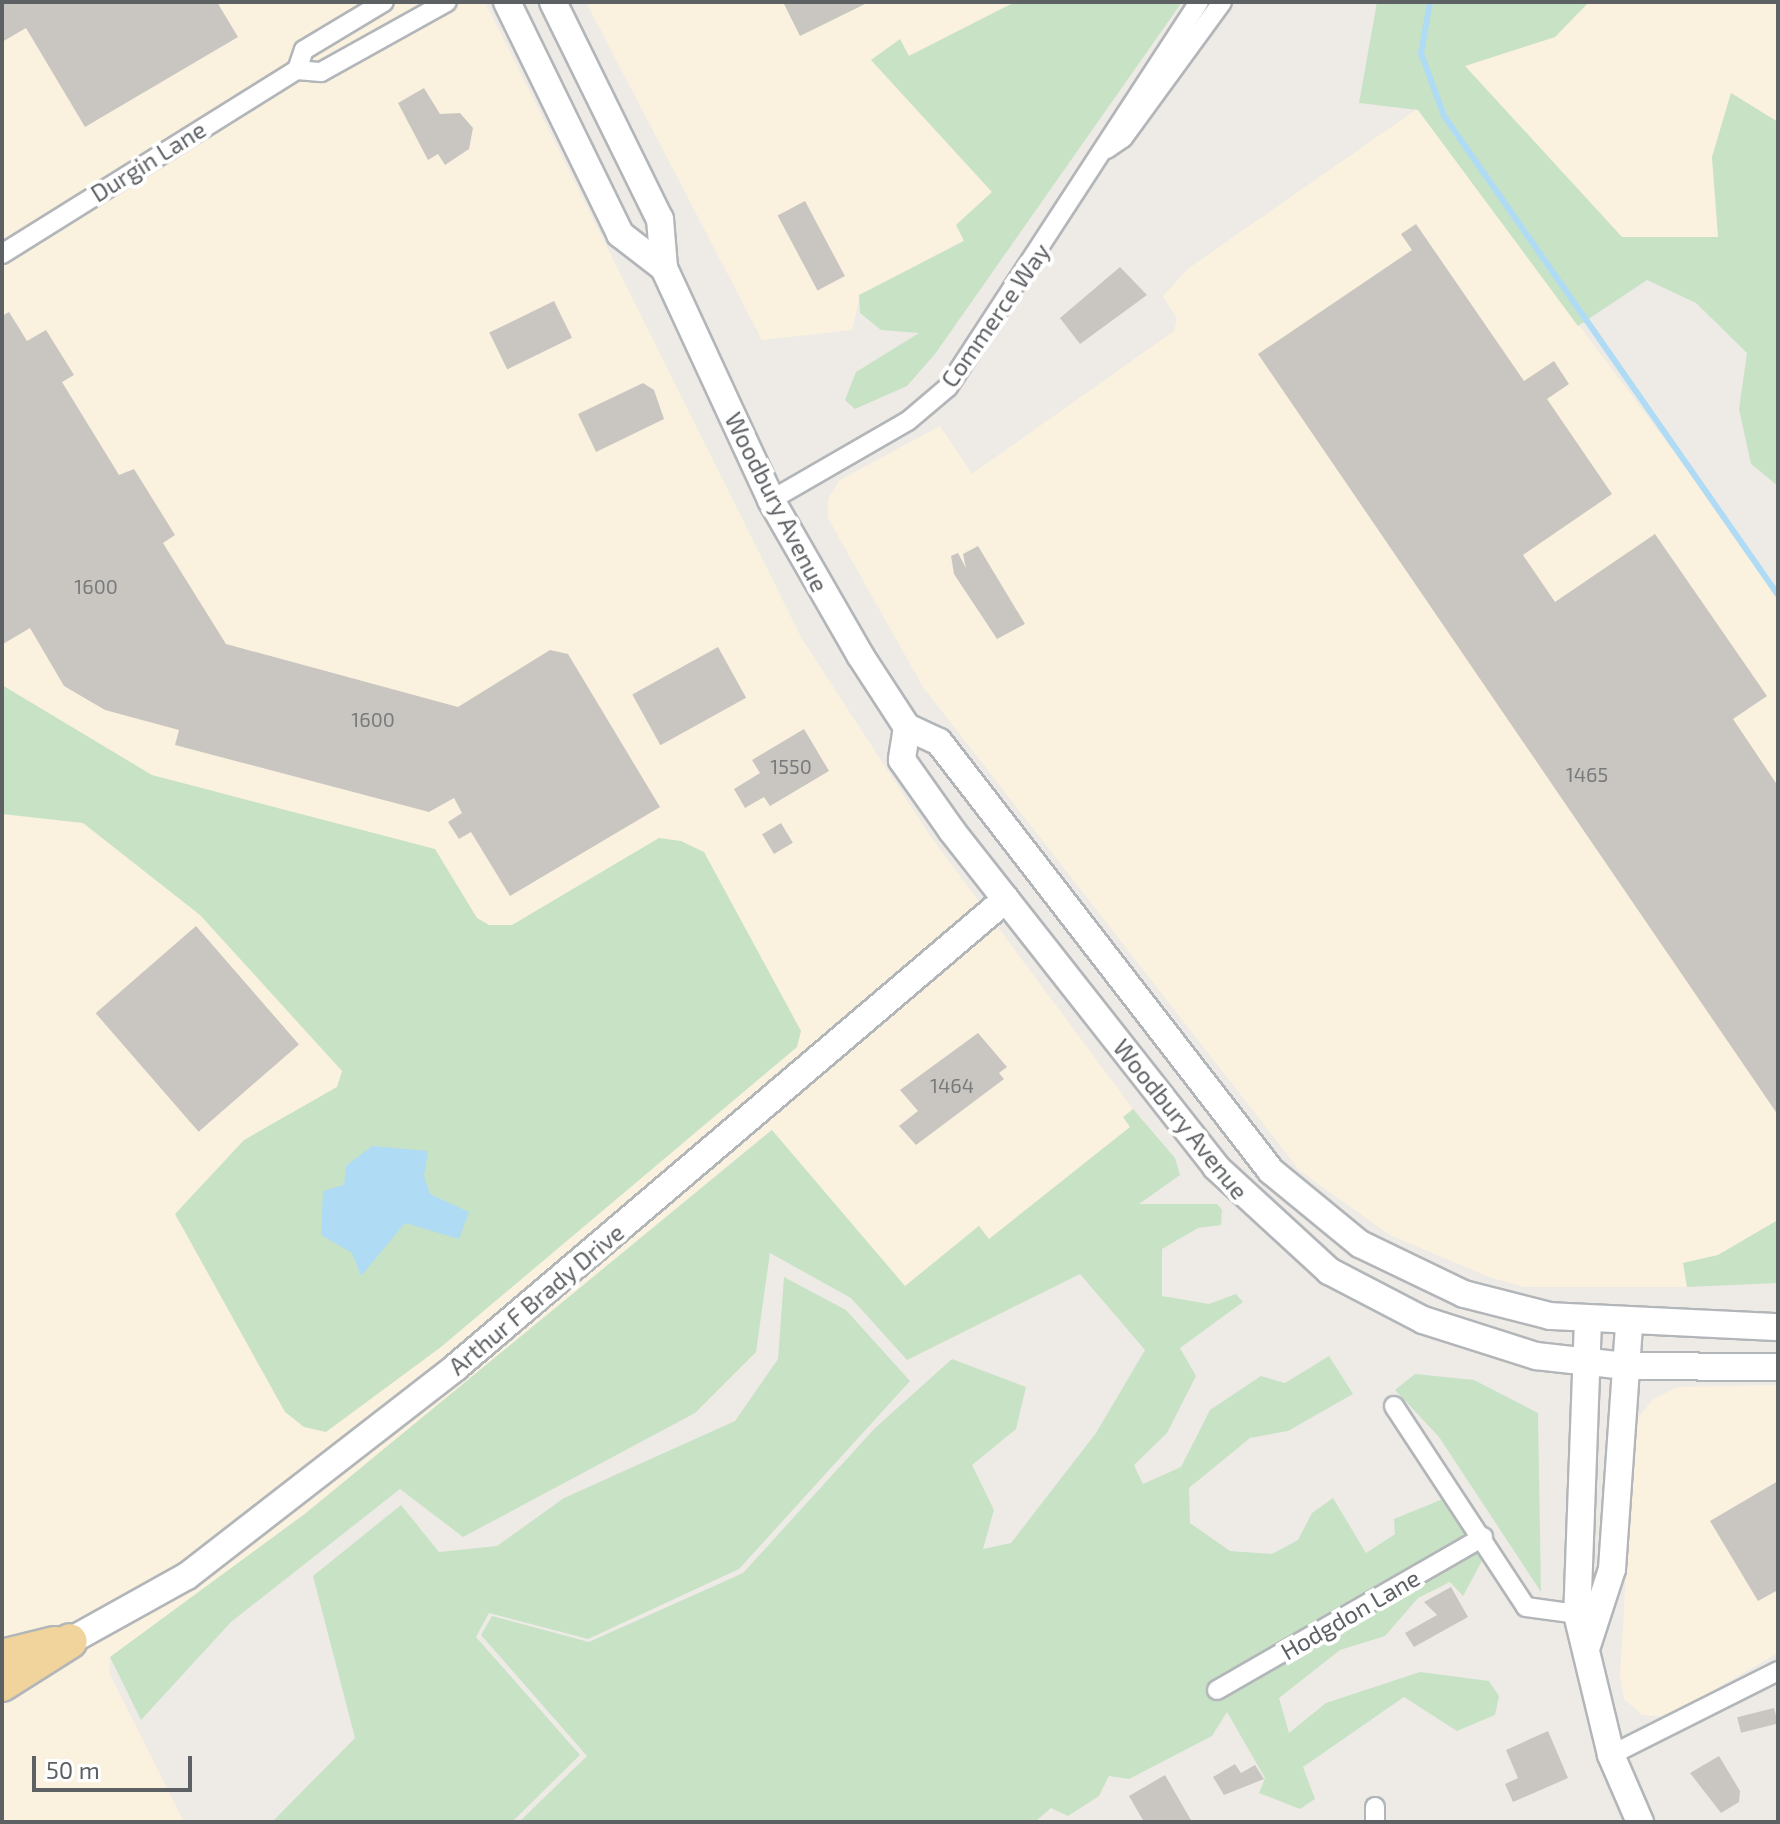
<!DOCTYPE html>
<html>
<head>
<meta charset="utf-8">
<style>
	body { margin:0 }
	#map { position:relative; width:1780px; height:1824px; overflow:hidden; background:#eeebe6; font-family:"Exo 2",sans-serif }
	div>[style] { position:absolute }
	.commercial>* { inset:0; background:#faf2df }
	.green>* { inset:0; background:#c8e2c6 }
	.water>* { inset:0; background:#b0dbf4 }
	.stream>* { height:6px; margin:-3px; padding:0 3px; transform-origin:3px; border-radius:3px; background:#b0dbf4 }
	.building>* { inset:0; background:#c9c6c2; transform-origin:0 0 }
	.roads { filter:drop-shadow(2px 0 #b3b6b9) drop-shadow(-2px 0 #b3b6b9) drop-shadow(0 2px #b3b6b9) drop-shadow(0 -2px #b3b6b9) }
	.street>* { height:18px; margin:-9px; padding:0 9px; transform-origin:9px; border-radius:9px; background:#fff }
	.secondary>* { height:26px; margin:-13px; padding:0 13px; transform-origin:13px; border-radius:13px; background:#fff }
	.highway>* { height:34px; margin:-17px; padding:0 17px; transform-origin:17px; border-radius:17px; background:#f0d49b }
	span { translate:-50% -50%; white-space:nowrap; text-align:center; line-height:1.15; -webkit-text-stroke:8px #fff; paint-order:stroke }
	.number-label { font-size:20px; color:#797a7c }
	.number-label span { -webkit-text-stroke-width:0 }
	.street-label { font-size:24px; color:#5e6164 }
	.frame { position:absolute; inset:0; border:4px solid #5e6164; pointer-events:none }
	.scale { position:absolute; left:32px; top:1756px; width:160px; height:36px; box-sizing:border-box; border:4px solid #5e6164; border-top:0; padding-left:10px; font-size:24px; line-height:28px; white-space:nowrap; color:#5e6164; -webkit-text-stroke:6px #fff; paint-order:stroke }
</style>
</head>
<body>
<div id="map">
	<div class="commercial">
		<div style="clip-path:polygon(2px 2px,485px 2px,802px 639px,933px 840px,1133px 1109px,1124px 1117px,1130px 1127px,989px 1240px,978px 1226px,905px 1287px,771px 1130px,306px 1513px,110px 1657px,109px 1673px,184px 1822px,2px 1822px)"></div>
		<div style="clip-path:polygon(586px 2px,1015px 2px,908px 56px,871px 60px,992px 192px,957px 225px,964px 240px,860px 295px,852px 330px,762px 340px)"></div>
		<div style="clip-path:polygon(1589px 2px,1778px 2px,1778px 122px,1731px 93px,1712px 157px,1719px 237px,1622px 237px,1465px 66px,1555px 37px)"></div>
		<div style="clip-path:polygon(1417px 109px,1778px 591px,1778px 1220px,1718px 1255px,1684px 1263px,1687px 1287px,1524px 1287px,1489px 1277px,1390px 1235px,1300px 1171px,923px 687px,828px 518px,828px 499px,840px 480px,940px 426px,972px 474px,1174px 331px,1177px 319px,1163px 296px,1189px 268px)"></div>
		<div style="clip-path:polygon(1778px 1385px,1778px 1653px,1667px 1717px,1642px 1715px,1624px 1699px,1620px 1676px,1635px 1422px,1653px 1399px,1678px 1387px)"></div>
	</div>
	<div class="green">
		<div style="clip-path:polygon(1015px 2px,1182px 2px,935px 354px,907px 386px,855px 409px,845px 400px,856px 372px,919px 333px,881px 330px,860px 313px,859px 295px,964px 241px,956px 225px,992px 192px,871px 60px,900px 39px,909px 56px)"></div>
		<div style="clip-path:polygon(1377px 2px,1589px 2px,1555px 37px,1465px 66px,1622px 237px,1718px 237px,1712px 157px,1731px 93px,1778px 122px,1778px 486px,1751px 464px,1739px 409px,1747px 353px,1696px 303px,1647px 280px,1578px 326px,1418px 110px,1359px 103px)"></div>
		<div style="clip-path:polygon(2px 685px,152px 775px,435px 849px,477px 918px,489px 925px,512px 925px,659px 838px,681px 841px,704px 852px,801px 1031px,797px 1047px,441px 1347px,326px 1432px,304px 1427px,285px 1412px,175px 1214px,244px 1140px,337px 1087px,342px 1071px,200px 915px,83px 823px,2px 814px)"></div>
		<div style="clip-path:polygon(1133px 1109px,1175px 1158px,1180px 1175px,1139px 1204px,1217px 1204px,1222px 1210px,1221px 1225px,1198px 1228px,1162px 1249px,1162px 1296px,1209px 1304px,1236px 1294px,1243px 1302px,1180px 1348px,1196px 1376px,1167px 1433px,1134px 1465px,1143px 1484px,1181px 1467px,1210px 1410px,1261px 1376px,1285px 1383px,1329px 1356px,1353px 1394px,1288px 1431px,1250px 1438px,1189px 1488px,1190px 1523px,1230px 1551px,1272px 1554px,1298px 1540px,1312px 1513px,1333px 1498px,1366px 1553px,1395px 1534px,1394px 1519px,1443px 1499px,1483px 1559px,1463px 1596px,1450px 1582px,1418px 1598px,1385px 1636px,1340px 1650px,1279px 1698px,1289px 1733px,1326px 1703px,1420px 1672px,1489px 1681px,1499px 1696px,1495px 1715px,1457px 1731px,1404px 1697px,1303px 1767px,1315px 1799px,1300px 1809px,1259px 1793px,1265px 1778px,1227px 1712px,1212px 1736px,1129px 1779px,1109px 1776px,1099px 1796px,1068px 1816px,1051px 1808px,1035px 1822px,519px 1822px,587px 1756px,481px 1635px,492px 1616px,589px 1642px,743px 1573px,875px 1428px,952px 1359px,1026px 1387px,1016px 1429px,972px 1465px,994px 1510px,983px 1549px,1011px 1543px,1096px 1433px,1145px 1350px,1080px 1274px,907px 1360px,851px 1298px,770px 1253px,756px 1352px,695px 1413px,463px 1537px,400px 1489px,231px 1622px,141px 1720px,110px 1657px,306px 1513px,772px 1130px,905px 1286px,979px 1226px,989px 1239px,1130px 1127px,1123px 1117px)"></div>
		<div style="clip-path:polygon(1778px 1220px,1778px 1283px,1687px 1287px,1683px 1263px,1718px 1255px)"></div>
		<div style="clip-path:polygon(784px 1277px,846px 1310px,910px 1381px,739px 1569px,588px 1639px,489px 1613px,476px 1637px,580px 1755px,512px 1822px,272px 1822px,355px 1738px,313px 1576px,401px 1505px,439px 1552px,497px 1546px,564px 1498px,735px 1421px,778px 1359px)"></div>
		<div style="clip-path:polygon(1415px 1374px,1474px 1380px,1538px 1413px,1541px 1592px,1439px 1437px,1395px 1390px)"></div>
	</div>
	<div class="water">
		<div style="clip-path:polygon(372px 1146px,428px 1151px,424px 1176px,430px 1194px,469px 1212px,459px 1239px,405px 1223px,361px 1276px,352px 1253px,321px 1235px,323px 1191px,344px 1185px,346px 1166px)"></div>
	</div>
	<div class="stream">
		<div style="left:1430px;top:2px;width:52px;rotate:100deg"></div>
		<div style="left:1421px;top:53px;width:67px;rotate:69.9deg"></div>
		<div style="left:1444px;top:116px;width:584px;rotate:55.11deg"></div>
	</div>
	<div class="building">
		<div style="clip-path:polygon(2px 2px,217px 2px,238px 37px,85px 127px,26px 28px,2px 42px)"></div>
		<div style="clip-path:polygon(783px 2px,869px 2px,800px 36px)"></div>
		<div style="clip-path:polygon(424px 88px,440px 114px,460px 113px,473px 128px,469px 149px,445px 165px,438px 154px,428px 160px,398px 103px)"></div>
		<div style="left:805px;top:201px;width:85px;height:31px;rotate:62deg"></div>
		<div style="clip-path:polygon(1416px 224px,1524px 381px,1554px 361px,1569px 384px,1547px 399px,1612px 494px,1523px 555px,1555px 602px,1655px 534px,1767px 696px,1733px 719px,1778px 786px,1778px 1115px,1258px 354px,1412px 250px,1401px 234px)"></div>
		<div style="clip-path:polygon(1120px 267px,1147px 295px,1080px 344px,1060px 318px)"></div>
		<div style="left:554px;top:301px;width:41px;height:72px;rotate:64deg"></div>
		<div style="clip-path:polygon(9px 312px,27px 341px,46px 330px,74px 375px,62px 382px,119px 475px,134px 469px,175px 535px,163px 543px,226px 644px,458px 707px,550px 650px,568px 654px,660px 807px,510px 896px,471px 832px,459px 839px,448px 822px,462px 813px,454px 798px,429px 812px,175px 745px,179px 730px,105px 710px,64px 686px,30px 628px,3px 644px,2px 316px)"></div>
		<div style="clip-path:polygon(643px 383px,654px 390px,664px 419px,596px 452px,578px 414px)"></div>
		<div style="clip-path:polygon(978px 546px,1025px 624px,997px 639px,954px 574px,951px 556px,958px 553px,966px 568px,963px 554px)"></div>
		<div style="left:718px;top:647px;width:58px;height:98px;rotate:61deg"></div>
		<div style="clip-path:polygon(804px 729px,829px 771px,770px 806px,764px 797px,745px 808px,734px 789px,760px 773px,752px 760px)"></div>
		<div style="left:781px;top:823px;width:23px;height:22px;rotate:59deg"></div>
		<div style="left:196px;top:926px;width:157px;height:133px;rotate:49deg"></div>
		<div style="clip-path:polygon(978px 1033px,1007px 1067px,999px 1073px,1004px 1079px,916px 1145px,899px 1126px,918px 1111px,900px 1090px)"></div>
		<div style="clip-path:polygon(1778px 1481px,1778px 1590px,1758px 1601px,1710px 1521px)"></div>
		<div style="clip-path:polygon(1451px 1587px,1468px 1617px,1414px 1647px,1405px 1633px,1437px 1615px,1424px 1602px)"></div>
		<div style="left:1774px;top:1708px;width:16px;height:38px;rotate:76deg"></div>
		<div style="clip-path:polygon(1548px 1731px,1568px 1778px,1513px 1802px,1505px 1784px,1518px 1778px,1506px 1750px)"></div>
		<div style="clip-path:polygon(1719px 1756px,1740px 1791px,1739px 1802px,1721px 1813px,1690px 1773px)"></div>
		<div style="clip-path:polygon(1235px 1764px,1241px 1773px,1255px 1765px,1264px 1779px,1224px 1795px,1213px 1777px)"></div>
		<div style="clip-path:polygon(1165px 1775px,1192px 1822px,1144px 1822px,1129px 1796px)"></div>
	</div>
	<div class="roads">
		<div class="street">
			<div style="left:297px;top:70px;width:21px;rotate:-71deg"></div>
			<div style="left:304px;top:50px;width:93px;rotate:-31deg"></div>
			<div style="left:1107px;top:149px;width:19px;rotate:-35deg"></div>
			<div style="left:1123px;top:138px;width:168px;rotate:-53.9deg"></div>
			<div style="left:2px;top:254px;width:348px;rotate:-32deg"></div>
			<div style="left:297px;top:70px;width:24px;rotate:5deg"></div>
			<div style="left:321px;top:72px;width:144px;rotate:-29.1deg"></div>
			<div style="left:771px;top:500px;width:158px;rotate:-30deg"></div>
			<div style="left:908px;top:421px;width:52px;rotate:-40.4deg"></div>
			<div style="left:948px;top:387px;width:460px;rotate:-56.9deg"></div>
			<div style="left:1394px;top:1406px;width:240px;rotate:56.7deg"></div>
			<div style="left:1526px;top:1607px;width:51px;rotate:7.8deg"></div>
			<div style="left:1217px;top:1690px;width:307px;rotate:-29.9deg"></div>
			<div style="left:1611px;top:1755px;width:187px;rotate:-26.7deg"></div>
			<div style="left:1375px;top:1807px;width:15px;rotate:90deg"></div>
		</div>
		<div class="secondary">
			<div style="left:507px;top:2px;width:258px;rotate:64deg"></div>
			<div style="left:620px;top:234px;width:56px;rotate:37.7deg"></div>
			<div style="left:553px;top:2px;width:242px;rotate:63.8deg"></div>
			<div style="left:660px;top:219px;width:49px;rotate:85.3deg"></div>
			<div style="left:664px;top:268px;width:255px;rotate:65.2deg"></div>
			<div style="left:771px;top:500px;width:179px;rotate:60.1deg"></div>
			<div style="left:860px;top:655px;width:86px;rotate:56.9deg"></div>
			<div style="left:907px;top:727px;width:35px;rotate:25deg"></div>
			<div style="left:939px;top:742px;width:542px;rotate:52.26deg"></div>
			<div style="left:1271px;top:1171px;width:115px;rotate:39.4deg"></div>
			<div style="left:1360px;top:1244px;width:115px;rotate:25.7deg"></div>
			<div style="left:1464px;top:1294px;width:89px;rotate:14.3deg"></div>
			<div style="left:1550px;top:1316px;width:228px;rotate:2.8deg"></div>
			<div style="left:907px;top:727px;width:33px;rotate:99deg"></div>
			<div style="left:902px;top:760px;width:87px;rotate:54.8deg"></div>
			<div style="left:952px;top:831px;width:427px;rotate:51.8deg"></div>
			<div style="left:1216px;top:1167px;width:154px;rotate:42.6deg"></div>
			<div style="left:1329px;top:1271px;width:106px;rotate:27.5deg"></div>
			<div style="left:1423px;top:1320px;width:119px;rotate:17.7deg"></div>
			<div style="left:1536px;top:1356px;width:90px;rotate:6.4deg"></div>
			<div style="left:1625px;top:1366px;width:153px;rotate:0.4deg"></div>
			<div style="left:1588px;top:1320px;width:294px;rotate:92.1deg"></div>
			<div style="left:1577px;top:1614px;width:145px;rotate:76.4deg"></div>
			<div style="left:1611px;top:1755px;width:73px;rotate:66.6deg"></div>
			<div style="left:70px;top:1641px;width:134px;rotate:-29.1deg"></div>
			<div style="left:187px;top:1576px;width:341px;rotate:-37.8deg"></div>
			<div style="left:456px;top:1367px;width:722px;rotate:-40.39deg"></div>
			<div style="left:1587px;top:1646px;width:81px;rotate:-72deg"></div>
			<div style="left:1612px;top:1569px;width:247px;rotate:-86deg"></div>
		</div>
		<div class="highway">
			<div style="left:2px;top:1657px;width:54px;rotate:-14deg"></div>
			<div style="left:2px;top:1684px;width:80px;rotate:-32.3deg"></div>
		</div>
	</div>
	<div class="number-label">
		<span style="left:96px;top:586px">1600</span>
		<span style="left:373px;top:719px">1600</span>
		<span style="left:791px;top:766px">1550</span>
		<span style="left:1587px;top:774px">1465</span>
		<span style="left:952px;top:1085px">1464</span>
	</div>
	<div class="street-label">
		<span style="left:148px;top:161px;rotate:-32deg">Durgin Lane</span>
		<span style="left:995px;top:315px;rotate:-55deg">Commerce Way</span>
		<span style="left:777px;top:502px;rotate:63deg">Woodbury Avenue</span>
		<span style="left:1181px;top:1119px;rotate:51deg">Woodbury Avenue</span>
		<span style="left:536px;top:1299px;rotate:-40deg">Arthur F Brady Drive</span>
		<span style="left:1350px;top:1614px;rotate:-30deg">Hodgdon Lane</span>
	</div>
	<div class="frame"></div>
	<div class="scale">50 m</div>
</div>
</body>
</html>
